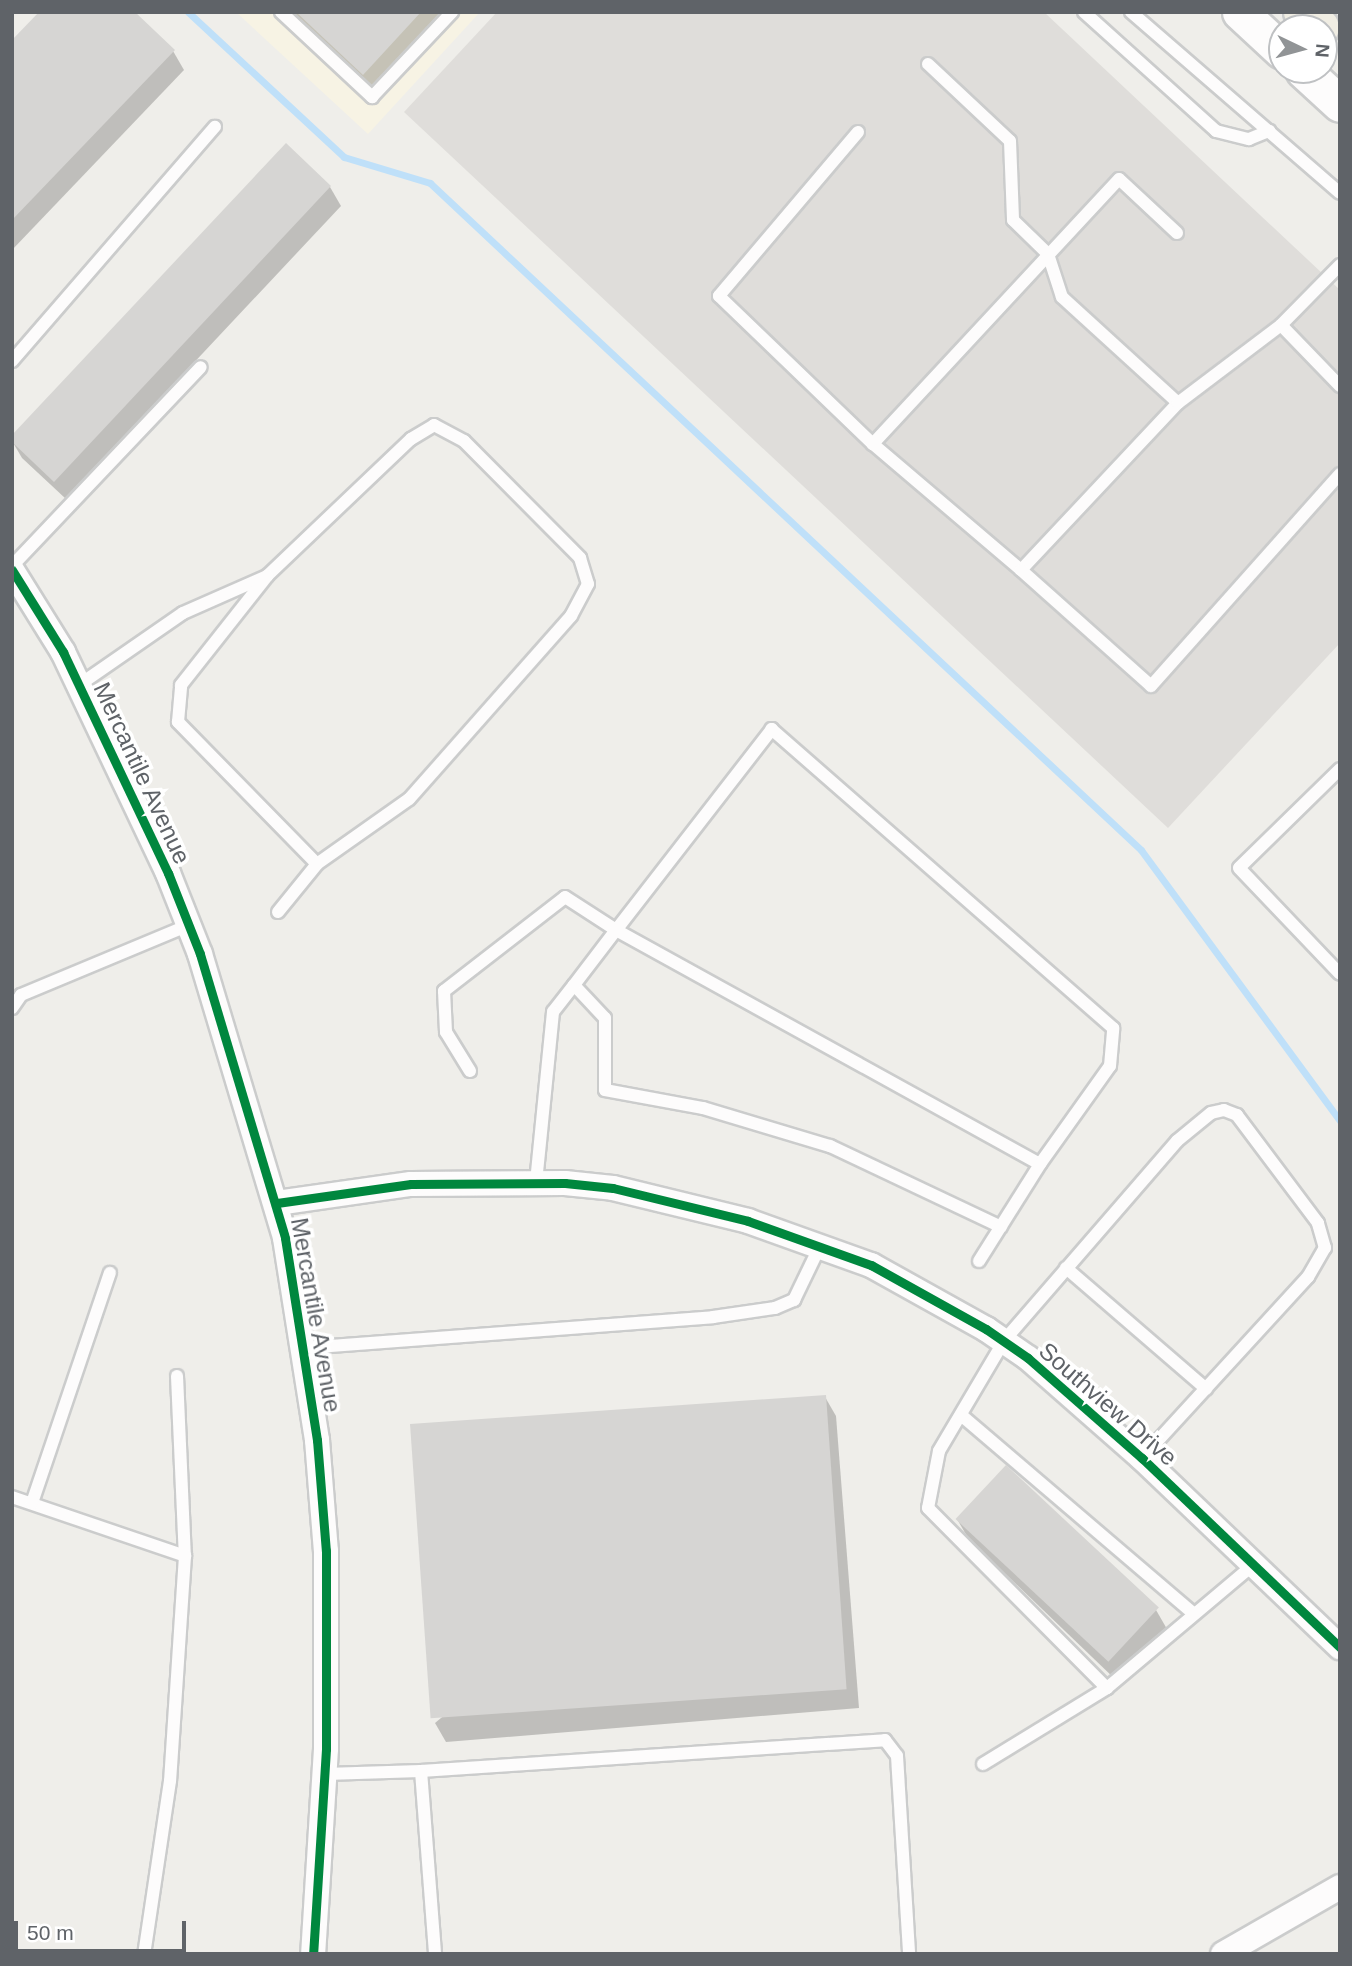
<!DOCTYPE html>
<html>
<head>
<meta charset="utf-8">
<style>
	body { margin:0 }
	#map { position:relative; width:1352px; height:1966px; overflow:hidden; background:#efeeea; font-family:Arial,sans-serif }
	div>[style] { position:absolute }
	.commercial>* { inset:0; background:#f7f3e4 }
	.industrial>* { inset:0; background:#dfddda }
	.shadow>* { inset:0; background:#0003 }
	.stream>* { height:7px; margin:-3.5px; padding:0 3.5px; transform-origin:3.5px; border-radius:3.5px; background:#bfe0f9 }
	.building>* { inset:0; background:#d6d5d3; transform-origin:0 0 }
	.roads { filter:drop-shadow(2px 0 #cbcccc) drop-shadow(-2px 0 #cbcccc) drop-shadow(0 2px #cbcccc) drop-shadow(0 -2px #cbcccc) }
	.lane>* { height:12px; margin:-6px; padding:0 6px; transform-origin:6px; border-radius:6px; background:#fdfcfc }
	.street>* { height:24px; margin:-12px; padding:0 12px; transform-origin:12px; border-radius:12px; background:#fdfcfc }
	.secondary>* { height:35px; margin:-17.5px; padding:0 17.5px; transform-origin:17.5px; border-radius:17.5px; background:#fdfcfc }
	.highway>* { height:38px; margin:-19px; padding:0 19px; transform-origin:19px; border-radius:19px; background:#f0ede3 }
	.cycleway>* { height:9px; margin:-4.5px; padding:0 4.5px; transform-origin:4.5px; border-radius:4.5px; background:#00873e }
	span { translate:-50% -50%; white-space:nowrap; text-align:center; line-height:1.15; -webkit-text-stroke:7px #fff; paint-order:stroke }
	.street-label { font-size:24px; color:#5f6368 }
	.frame { position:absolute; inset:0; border:14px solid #5f6368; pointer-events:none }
	.north { position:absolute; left:1268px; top:14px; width:70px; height:70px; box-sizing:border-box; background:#fff; border:2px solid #bfc1c3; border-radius:50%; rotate:95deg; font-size:19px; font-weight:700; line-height:28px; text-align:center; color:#5f6368 }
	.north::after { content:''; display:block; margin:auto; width:24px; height:32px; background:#919496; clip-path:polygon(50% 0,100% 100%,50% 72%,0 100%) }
	.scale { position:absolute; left:14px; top:1921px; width:172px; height:32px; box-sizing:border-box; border:4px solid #5f6368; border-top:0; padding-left:9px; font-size:21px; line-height:24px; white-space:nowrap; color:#5f6368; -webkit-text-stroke:5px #fff; paint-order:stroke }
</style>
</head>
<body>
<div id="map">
	<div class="commercial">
		<div style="clip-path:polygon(236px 12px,480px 12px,368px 134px)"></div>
	</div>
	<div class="industrial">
		<div style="clip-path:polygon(497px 12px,1044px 12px,1340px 290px,1340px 643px,1168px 828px,404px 112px)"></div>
	</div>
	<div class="shadow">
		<div style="clip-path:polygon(289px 12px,441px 12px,444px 17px,374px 92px)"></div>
		<div style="clip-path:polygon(12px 43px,173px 51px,184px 70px,12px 250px)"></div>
		<div style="clip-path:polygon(286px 146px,330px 187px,341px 206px,66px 499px,22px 458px,12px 441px)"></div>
		<div style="clip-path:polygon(825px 1397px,836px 1416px,859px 1708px,446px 1742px,435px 1723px)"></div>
		<div style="clip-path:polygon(957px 1519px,1156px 1610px,1167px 1629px,1117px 1681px,968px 1538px)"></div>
	</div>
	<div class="stream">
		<div style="left:188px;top:12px;width:213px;rotate:42.9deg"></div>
		<div style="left:344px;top:157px;width:90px;rotate:16.8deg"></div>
		<div style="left:430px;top:183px;width:975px;rotate:43.17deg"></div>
		<div style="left:1141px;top:850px;width:336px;rotate:53.7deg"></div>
	</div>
	<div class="building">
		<div style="clip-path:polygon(39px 12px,135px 12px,175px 50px,12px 220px,12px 40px)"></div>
		<div style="clip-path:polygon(296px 12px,421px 12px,363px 75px)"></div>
		<div style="clip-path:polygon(286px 143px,331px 186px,54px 482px,12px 442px,12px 435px)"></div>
		<div style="left:826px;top:1395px;width:295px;height:417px;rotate:86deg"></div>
		<div style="left:1006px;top:1465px;width:209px;height:74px;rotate:43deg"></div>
	</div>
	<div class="roads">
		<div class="lane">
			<div style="left:281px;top:12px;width:125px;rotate:43deg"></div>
			<div style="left:372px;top:97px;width:117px;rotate:-46.7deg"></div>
			<div style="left:1084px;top:12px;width:178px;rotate:42deg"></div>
			<div style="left:1216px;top:131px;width:34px;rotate:14deg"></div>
			<div style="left:1249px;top:139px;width:22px;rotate:-22deg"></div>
			<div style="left:1131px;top:12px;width:276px;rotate:40.9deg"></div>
			<div style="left:928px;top:64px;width:112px;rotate:43.2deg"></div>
			<div style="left:1010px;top:141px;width:79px;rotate:87.8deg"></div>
			<div style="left:1013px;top:220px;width:49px;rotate:44.2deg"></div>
			<div style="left:1048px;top:254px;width:45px;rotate:72deg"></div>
			<div style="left:1062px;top:297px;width:157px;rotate:42.4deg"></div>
			<div style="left:858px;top:132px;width:215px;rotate:130.3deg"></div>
			<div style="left:719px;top:296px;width:214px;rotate:43.9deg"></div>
			<div style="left:1177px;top:233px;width:79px;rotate:-137deg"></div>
			<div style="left:1119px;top:179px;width:362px;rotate:132.9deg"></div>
			<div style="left:873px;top:444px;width:194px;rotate:40.4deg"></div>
			<div style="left:1021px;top:570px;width:229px;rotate:-46.8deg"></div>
			<div style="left:1178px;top:403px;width:129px;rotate:-37.1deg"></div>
			<div style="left:1281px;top:325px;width:84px;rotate:-45.5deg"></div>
			<div style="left:1281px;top:325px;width:85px;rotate:46deg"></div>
			<div style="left:12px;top:361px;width:310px;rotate:-49.1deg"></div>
			<div style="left:12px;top:566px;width:274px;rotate:-46.5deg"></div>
			<div style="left:1021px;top:570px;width:174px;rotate:41.7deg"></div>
			<div style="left:1151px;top:686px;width:284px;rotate:-48.3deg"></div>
			<div style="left:79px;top:685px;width:126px;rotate:-34.7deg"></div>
			<div style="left:183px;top:613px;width:92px;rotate:-23.8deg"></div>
			<div style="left:267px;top:576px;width:199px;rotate:-43.6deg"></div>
			<div style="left:411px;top:439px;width:27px;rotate:-31deg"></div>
			<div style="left:434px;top:425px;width:34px;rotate:28deg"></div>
			<div style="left:464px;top:441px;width:165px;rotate:45.2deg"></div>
			<div style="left:580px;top:558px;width:27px;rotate:73deg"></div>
			<div style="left:588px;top:584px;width:36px;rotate:118deg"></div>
			<div style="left:571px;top:616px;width:244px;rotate:131.5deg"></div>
			<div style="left:409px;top:799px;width:113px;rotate:144.8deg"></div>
			<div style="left:317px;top:864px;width:199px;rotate:-134.4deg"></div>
			<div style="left:178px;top:722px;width:37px;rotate:-85deg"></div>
			<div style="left:181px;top:685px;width:139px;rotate:-51.7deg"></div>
			<div style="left:1340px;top:769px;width:141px;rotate:135.6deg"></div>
			<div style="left:1239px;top:868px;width:146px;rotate:46.4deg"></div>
			<div style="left:278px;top:912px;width:62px;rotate:-50.9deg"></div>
			<div style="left:574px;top:985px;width:45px;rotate:46.8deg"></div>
			<div style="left:605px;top:1018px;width:72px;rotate:90deg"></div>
			<div style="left:605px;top:1090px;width:100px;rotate:10.4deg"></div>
			<div style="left:703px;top:1108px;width:133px;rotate:16.7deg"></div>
			<div style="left:830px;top:1146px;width:189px;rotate:25.3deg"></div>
			<div style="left:12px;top:1008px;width:16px;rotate:-55deg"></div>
			<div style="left:21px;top:995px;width:182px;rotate:-22.6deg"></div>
			<div style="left:470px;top:1071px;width:46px;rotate:-121.6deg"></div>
			<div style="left:446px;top:1032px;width:41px;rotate:-92.8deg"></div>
			<div style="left:444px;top:991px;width:153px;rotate:-37.8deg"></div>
			<div style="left:565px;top:897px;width:61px;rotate:32.9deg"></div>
			<div style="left:616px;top:930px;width:484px;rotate:28.9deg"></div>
			<div style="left:1040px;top:1164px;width:120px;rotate:-54.5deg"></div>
			<div style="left:1110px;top:1066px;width:38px;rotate:-85deg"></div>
			<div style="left:1113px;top:1028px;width:454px;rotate:-138.8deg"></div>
			<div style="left:772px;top:729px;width:254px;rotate:127.8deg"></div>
			<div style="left:616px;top:930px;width:69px;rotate:127.4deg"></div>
			<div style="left:574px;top:985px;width:34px;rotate:128deg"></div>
			<div style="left:553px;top:1012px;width:171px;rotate:95.7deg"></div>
			<div style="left:979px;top:1261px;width:115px;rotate:-57.8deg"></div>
			<div style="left:1066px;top:1268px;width:185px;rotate:40.8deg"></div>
			<div style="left:304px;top:1348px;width:410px;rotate:-4.3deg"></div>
			<div style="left:713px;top:1317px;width:63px;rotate:-8.3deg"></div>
			<div style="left:775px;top:1308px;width:21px;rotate:-23deg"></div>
			<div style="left:794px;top:1300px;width:60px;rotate:-64.3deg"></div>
			<div style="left:177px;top:1376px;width:180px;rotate:87.5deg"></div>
			<div style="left:961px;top:1415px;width:306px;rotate:40.5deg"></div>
			<div style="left:1142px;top:1458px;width:246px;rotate:-47.5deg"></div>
			<div style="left:1308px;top:1277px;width:34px;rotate:-60deg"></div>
			<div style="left:1325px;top:1248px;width:26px;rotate:-106deg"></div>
			<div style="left:1318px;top:1223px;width:135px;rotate:-126.9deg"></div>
			<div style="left:1237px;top:1115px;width:14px;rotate:-159deg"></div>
			<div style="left:1224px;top:1110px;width:13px;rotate:167deg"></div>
			<div style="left:1211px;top:1113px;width:44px;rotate:140.5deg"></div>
			<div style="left:1177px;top:1141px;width:264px;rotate:130.9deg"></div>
			<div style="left:1004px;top:1341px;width:128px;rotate:120.6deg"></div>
			<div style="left:939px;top:1451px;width:58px;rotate:100.9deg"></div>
			<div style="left:928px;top:1508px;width:254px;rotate:45.2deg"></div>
			<div style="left:1107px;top:1688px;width:191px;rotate:-40.1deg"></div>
			<div style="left:12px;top:1497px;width:183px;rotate:18.8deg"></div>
			<div style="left:185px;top:1556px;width:225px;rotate:93.8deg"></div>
			<div style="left:170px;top:1781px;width:175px;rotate:98.5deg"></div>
			<div style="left:32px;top:1503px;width:243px;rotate:-71.3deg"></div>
			<div style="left:983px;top:1764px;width:145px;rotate:-31.5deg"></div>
			<div style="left:421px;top:1771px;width:465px;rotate:-3.8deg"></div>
			<div style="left:885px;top:1740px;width:20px;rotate:53deg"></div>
			<div style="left:897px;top:1756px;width:198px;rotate:86.5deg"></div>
			<div style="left:325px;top:1774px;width:96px;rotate:-1.8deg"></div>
			<div style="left:421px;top:1771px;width:184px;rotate:85.6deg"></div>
		</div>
		<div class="street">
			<div style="left:12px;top:570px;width:97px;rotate:58.1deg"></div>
			<div style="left:63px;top:652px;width:245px;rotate:64.6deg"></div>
			<div style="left:168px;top:873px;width:87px;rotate:68.4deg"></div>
			<div style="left:200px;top:954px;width:296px;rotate:73.3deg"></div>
			<div style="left:285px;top:1238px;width:205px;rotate:81deg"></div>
			<div style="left:317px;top:1440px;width:111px;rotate:85.4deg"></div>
			<div style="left:326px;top:1551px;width:198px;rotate:90deg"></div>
			<div style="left:326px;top:1749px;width:205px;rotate:93.6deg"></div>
			<div style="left:277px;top:1203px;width:135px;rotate:-8.1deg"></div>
			<div style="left:411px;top:1184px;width:154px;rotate:-0.4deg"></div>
			<div style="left:565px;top:1183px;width:48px;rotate:5.9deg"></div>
			<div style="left:613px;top:1188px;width:139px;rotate:13.7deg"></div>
			<div style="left:748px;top:1221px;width:131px;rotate:19.7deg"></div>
			<div style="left:871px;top:1265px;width:132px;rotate:29.1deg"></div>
			<div style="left:986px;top:1329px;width:51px;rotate:34.6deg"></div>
			<div style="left:1028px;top:1358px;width:152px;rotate:41.3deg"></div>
			<div style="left:1142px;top:1458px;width:274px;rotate:43.7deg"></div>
			<div style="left:1223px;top:1954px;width:135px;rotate:-29.8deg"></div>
		</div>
		<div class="secondary">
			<div style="left:1240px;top:12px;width:57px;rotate:42.9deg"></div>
			<div style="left:1303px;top:70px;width:50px;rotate:42.6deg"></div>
		</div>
		<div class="highway">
			<div style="left:1303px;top:12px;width:23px;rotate:43deg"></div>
		</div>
	</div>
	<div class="cycleway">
		<div style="left:12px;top:570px;width:97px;rotate:58.1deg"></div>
		<div style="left:63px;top:652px;width:245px;rotate:64.6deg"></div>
		<div style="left:168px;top:873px;width:87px;rotate:68.4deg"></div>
		<div style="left:200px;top:954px;width:296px;rotate:73.3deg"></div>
		<div style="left:285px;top:1238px;width:205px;rotate:81deg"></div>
		<div style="left:317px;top:1440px;width:111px;rotate:85.4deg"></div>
		<div style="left:326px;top:1551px;width:198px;rotate:90deg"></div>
		<div style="left:326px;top:1749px;width:205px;rotate:93.6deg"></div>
		<div style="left:277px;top:1203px;width:135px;rotate:-8.1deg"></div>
		<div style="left:411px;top:1184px;width:154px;rotate:-0.4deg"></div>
		<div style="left:565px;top:1183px;width:48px;rotate:5.9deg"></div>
		<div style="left:613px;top:1188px;width:139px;rotate:13.7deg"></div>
		<div style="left:748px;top:1221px;width:131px;rotate:19.7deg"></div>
		<div style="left:871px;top:1265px;width:132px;rotate:29.1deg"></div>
		<div style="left:986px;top:1329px;width:51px;rotate:34.6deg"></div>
		<div style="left:1028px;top:1358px;width:152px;rotate:41.3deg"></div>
		<div style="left:1142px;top:1458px;width:274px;rotate:43.7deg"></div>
	</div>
	<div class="street-label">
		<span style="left:142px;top:773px;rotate:65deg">Mercantile Avenue</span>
		<span style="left:316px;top:1315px;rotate:80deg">Mercantile Avenue</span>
		<span style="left:1108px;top:1404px;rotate:41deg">Southview Drive</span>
	</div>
	<div class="frame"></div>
	<div class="north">N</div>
	<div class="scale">50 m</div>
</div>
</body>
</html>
